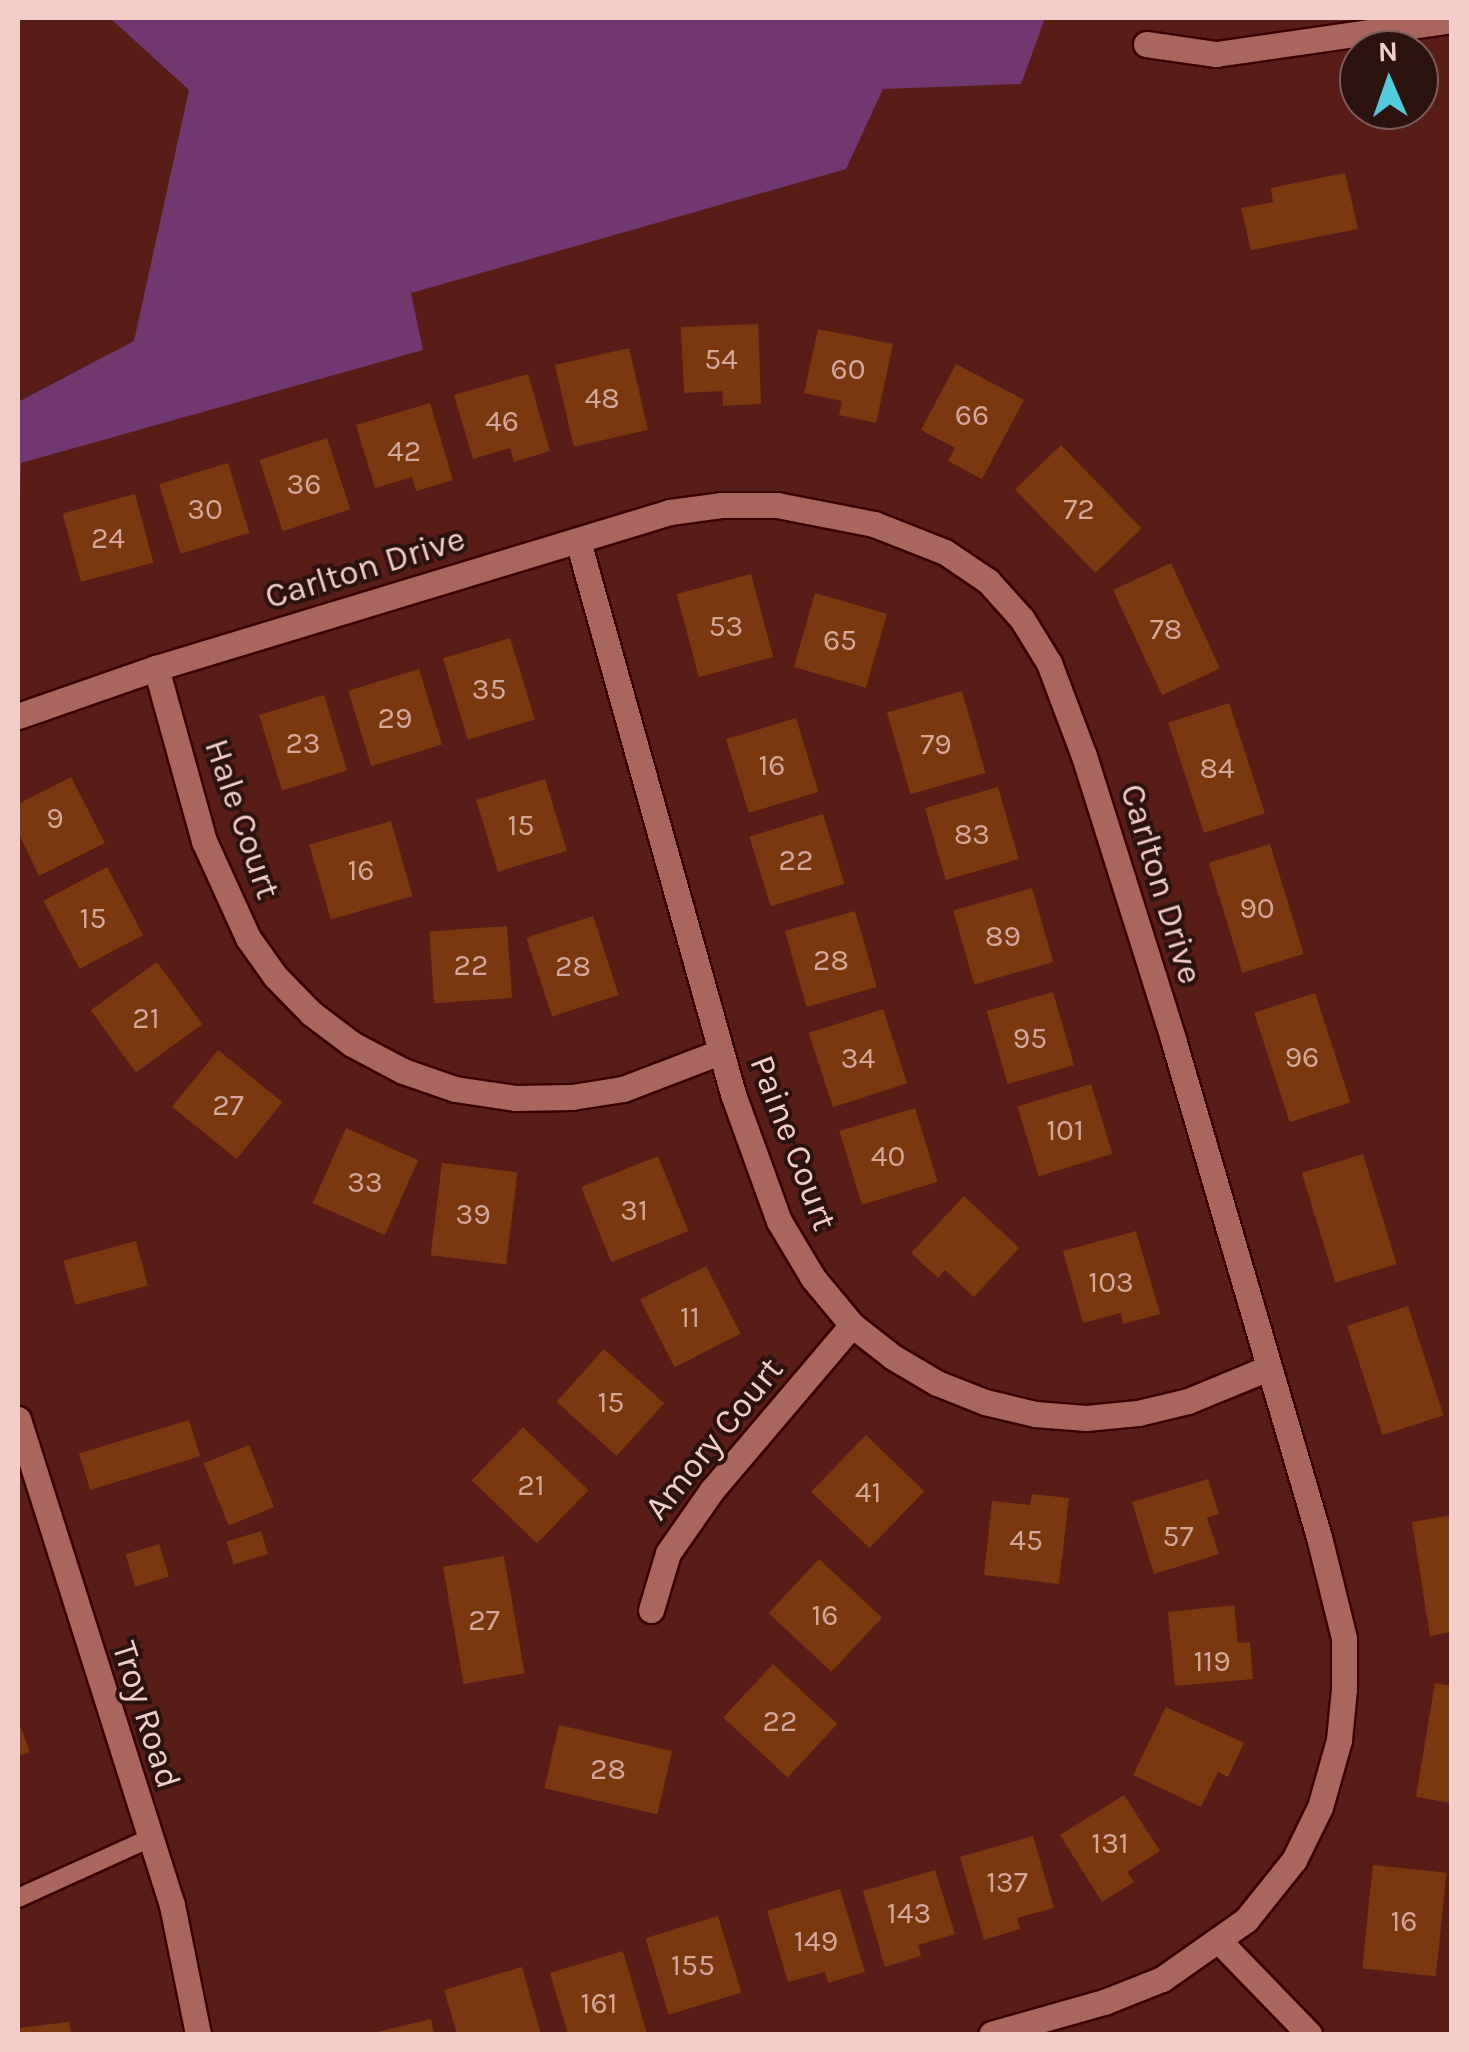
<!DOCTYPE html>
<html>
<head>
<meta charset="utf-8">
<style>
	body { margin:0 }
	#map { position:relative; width:1469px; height:2052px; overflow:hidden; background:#581d17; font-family:Karla,sans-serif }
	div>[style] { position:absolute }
	.green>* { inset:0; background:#70386e }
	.building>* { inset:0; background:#79380f; transform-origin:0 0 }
	.roads { filter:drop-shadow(2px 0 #3a0101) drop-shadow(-2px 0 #3a0101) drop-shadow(0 2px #3a0101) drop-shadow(0 -2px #3a0101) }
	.lane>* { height:18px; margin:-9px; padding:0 9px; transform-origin:9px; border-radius:9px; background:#a9665c }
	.street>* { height:25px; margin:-12.5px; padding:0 12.5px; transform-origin:12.5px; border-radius:12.5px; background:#a9665c }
	.secondary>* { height:25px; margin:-12.5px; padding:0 12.5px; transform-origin:12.5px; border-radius:12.5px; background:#a9665c }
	span { translate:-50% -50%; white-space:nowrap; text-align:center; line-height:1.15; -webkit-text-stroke:8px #2c120f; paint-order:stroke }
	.number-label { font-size:30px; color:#d4a899 }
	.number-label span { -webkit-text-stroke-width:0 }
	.street-label { font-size:35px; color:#f3cdc7 }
	.frame { position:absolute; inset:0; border:20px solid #f3cdc7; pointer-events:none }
	.north { position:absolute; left:1339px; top:30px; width:100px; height:100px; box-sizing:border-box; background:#2c120f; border:2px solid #7c5d59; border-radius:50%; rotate:358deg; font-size:28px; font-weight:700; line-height:40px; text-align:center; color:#f3cdc7 }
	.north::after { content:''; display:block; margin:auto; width:35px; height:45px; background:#53cadc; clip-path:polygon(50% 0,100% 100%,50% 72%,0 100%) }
</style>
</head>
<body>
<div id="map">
	<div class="green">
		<div style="clip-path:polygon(110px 18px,1045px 18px,1021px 84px,883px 89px,846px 169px,411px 293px,423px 350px,21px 463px,18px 571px,18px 402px,134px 341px,189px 90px)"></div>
	</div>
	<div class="building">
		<div style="clip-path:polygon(1345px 173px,1358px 229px,1251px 250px,1241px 208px,1273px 202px,1271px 188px)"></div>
		<div style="clip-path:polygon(758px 324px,761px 404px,723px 406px,722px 391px,684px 393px,681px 327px)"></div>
		<div style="clip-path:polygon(818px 329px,893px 344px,876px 423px,839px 415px,842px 401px,804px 393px)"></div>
		<div style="left:629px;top:348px;width:84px;height:76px;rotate:77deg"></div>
		<div style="clip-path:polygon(956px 364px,1024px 400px,982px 479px,948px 461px,955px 448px,921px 430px)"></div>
		<div style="clip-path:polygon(528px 374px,550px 451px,514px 462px,510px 448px,473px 459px,454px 395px)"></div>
		<div style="clip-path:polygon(430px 403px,453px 480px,416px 491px,412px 477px,375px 488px,356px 425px)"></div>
		<div style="left:327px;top:438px;width:75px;height:71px;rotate:72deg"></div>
		<div style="left:1061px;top:445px;width:116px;height:64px;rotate:46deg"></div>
		<div style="left:228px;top:463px;width:73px;height:72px;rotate:73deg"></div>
		<div style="left:135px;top:494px;width:71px;height:75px;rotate:75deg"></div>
		<div style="left:1171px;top:563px;width:116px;height:64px;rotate:65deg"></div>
		<div style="left:751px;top:574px;width:86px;height:77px;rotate:75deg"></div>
		<div style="left:815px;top:593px;width:75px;height:77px;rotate:16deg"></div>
		<div style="left:510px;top:638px;width:85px;height:70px;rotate:73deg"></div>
		<div style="left:419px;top:669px;width:79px;height:74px;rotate:73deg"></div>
		<div style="left:962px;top:691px;width:85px;height:78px;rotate:74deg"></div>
		<div style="left:324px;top:695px;width:79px;height:68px;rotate:73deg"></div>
		<div style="left:1229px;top:703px;width:116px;height:64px;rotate:72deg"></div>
		<div style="left:796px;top:718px;width:77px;height:73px;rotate:73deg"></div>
		<div style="clip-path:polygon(71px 777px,105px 843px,39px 876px,18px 832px,18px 804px)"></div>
		<div style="left:545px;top:779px;width:75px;height:72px;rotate:73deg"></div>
		<div style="left:998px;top:787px;width:75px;height:76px;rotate:74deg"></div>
		<div style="left:823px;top:814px;width:73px;height:77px;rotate:73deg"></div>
		<div style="left:391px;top:821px;width:78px;height:85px;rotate:74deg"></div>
		<div style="left:1270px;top:844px;width:115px;height:64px;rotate:73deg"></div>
		<div style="left:107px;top:867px;width:77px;height:72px;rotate:62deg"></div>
		<div style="left:1032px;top:888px;width:77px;height:82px;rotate:74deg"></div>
		<div style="left:855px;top:911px;width:79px;height:73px;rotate:74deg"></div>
		<div style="left:593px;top:916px;width:83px;height:70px;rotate:72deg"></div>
		<div style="left:507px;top:926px;width:72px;height:78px;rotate:86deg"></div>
		<div style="left:157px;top:962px;width:77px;height:82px;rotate:54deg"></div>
		<div style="left:1053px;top:992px;width:76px;height:69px;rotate:74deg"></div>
		<div style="left:1315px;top:993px;width:115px;height:64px;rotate:72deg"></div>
		<div style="left:883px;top:1009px;width:78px;height:78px;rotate:72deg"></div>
		<div style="left:218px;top:1050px;width:83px;height:73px;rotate:39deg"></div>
		<div style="left:1091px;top:1084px;width:73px;height:77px;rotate:73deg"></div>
		<div style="left:915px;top:1108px;width:77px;height:79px;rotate:73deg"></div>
		<div style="left:346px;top:1128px;width:79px;height:82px;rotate:24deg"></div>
		<div style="left:1363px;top:1154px;width:115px;height:64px;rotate:73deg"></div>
		<div style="left:658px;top:1156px;width:81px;height:83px;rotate:68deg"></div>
		<div style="left:442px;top:1163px;width:76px;height:93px;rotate:7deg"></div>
		<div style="clip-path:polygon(964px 1196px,1019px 1248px,974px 1297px,945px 1270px,938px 1278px,911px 1253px)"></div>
		<div style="clip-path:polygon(1136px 1231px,1160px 1314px,1123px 1324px,1121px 1313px,1083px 1323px,1063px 1251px)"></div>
		<div style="left:136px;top:1241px;width:46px;height:75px;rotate:75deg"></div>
		<div style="left:706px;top:1266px;width:76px;height:74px;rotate:63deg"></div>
		<div style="left:1408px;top:1306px;width:115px;height:64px;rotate:72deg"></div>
		<div style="left:604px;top:1349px;width:81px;height:71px;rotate:42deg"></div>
		<div style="left:189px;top:1420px;width:38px;height:115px;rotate:73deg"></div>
		<div style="left:523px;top:1427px;width:91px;height:74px;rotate:44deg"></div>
		<div style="left:866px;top:1435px;width:81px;height:79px;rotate:44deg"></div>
		<div style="left:249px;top:1445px;width:67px;height:49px;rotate:68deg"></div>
		<div style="clip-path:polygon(1208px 1479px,1219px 1514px,1207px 1518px,1219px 1554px,1154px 1574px,1132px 1502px)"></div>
		<div style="clip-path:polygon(1032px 1494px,1069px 1498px,1059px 1584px,984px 1575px,992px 1501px,1030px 1505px)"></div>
		<div style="clip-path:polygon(1452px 1515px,1452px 1632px,1430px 1636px,1412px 1522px)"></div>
		<div style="left:261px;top:1531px;width:24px;height:36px;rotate:73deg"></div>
		<div style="left:159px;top:1544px;width:34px;height:35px;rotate:73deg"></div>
		<div style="left:504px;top:1556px;width:119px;height:62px;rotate:80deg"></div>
		<div style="left:819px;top:1559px;width:86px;height:74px;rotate:43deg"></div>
		<div style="clip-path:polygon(1234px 1605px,1238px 1643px,1250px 1642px,1253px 1679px,1175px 1686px,1168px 1612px)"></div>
		<div style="left:773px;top:1664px;width:88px;height:73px;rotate:43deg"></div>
		<div style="clip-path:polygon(1435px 1683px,1452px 1686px,1452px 1803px,1416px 1797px)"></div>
		<div style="clip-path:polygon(1166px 1707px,1244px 1743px,1228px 1777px,1218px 1772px,1201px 1807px,1133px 1775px)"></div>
		<div style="clip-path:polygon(18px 1720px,30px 1752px,18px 1756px)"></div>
		<div style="left:559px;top:1725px;width:116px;height:65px;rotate:13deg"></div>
		<div style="clip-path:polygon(1124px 1795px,1160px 1851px,1127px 1872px,1134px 1882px,1102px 1902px,1060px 1835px)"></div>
		<div style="clip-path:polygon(1033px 1836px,1054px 1908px,1017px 1918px,1020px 1929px,984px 1940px,960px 1857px)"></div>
		<div style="left:1373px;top:1865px;width:74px;height:104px;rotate:6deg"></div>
		<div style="clip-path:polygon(935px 1870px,955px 1934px,918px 1945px,921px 1956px,885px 1967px,863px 1891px)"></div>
		<div style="clip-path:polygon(840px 1889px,865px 1972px,828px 1983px,825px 1972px,788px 1982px,767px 1911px)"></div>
		<div style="left:718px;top:1916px;width:80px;height:76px;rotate:73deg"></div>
		<div style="clip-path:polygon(623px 1951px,647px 2034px,568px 2034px,550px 1973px)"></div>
		<div style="clip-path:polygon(522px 1967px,541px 2034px,457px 2034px,444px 1990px)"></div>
		<div style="clip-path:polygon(431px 2019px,434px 2034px,373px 2034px,373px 2033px)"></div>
		<div style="clip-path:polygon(69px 2022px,71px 2034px,18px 2034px,18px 2028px)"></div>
	</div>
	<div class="roads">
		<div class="lane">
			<div style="left:18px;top:1898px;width:145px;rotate:-24.4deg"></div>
		</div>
		<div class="street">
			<div style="left:1146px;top:44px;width:71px;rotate:8.1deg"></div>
			<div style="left:1216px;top:54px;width:238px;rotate:-8.2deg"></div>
			<div style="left:578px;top:541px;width:574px;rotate:74.34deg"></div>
			<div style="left:733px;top:1094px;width:135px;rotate:70.1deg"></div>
			<div style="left:779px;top:1221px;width:66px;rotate:59.2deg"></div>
			<div style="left:813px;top:1278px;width:61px;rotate:50.3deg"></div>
			<div style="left:852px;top:1325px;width:52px;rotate:38deg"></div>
			<div style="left:893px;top:1357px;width:51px;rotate:30.6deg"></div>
			<div style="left:937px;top:1383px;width:52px;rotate:21.6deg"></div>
			<div style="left:985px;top:1402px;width:51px;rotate:13.5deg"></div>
			<div style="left:1035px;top:1414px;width:51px;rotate:4.5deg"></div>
			<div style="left:1086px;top:1418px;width:52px;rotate:-5.5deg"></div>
			<div style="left:1138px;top:1413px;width:51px;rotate:-13.5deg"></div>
			<div style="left:1188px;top:1401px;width:87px;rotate:-22.4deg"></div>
			<div style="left:156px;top:668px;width:180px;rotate:74.5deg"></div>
			<div style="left:204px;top:841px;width:107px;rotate:65.6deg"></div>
			<div style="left:248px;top:938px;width:47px;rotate:54.6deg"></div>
			<div style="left:275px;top:976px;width:52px;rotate:45.8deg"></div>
			<div style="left:311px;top:1013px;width:51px;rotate:37.1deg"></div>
			<div style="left:352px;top:1044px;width:58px;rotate:27.9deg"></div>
			<div style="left:403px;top:1071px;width:55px;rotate:19.1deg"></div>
			<div style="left:455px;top:1089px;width:62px;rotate:8.4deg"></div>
			<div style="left:516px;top:1098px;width:56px;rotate:-1deg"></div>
			<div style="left:572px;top:1097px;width:52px;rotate:-8.9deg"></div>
			<div style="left:623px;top:1089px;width:104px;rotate:-20.9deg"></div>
			<div style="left:18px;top:716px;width:146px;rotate:-19.2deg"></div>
			<div style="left:156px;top:668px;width:537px;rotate:-16.88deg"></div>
			<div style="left:670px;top:512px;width:51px;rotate:-7.8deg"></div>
			<div style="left:721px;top:505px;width:56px"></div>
			<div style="left:777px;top:505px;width:99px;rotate:11.1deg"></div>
			<div style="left:874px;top:524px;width:76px;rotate:21.5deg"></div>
			<div style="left:945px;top:552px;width:52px;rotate:34deg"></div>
			<div style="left:988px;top:581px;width:51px;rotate:48.2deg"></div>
			<div style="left:1022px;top:619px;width:52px;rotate:58.5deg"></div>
			<div style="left:1049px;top:663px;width:99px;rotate:69.4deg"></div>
			<div style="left:1084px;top:756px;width:297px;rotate:72.5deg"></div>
			<div style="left:1173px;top:1039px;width:519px;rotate:73.66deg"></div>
			<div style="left:1319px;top:1537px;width:104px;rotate:76.1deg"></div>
			<div style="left:1344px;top:1638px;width:51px;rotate:90deg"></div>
			<div style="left:1344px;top:1689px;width:51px;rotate:95.6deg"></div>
			<div style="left:1339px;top:1740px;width:70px;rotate:105.8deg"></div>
			<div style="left:1320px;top:1807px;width:59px;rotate:116.1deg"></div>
			<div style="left:1294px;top:1860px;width:77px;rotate:128.7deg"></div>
			<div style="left:1246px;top:1920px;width:103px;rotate:144.9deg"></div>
			<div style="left:1162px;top:1979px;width:62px;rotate:158.4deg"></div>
			<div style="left:1104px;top:2002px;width:117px;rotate:164.2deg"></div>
			<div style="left:651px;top:1610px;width:59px;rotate:-73.4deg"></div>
			<div style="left:668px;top:1553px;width:77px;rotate:-55.1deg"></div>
			<div style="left:712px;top:1490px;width:216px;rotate:-49.7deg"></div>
			<div style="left:1220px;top:1942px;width:128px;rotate:45.9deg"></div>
		</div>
		<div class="secondary">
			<div style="left:18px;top:1419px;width:510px;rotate:72.42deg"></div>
			<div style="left:172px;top:1905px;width:132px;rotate:78.6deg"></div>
		</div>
	</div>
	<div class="number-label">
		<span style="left:721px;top:359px">54</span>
		<span style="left:848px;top:369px">60</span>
		<span style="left:602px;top:398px">48</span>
		<span style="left:972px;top:415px">66</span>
		<span style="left:502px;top:421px">46</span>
		<span style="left:404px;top:451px">42</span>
		<span style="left:304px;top:484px">36</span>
		<span style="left:205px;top:509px">30</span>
		<span style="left:1079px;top:509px">72</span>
		<span style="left:108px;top:538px">24</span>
		<span style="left:726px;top:626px">53</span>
		<span style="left:1166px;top:629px">78</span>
		<span style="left:840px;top:640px">65</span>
		<span style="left:489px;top:689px">35</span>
		<span style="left:395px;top:718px">29</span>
		<span style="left:303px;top:743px">23</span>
		<span style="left:936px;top:744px">79</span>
		<span style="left:772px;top:765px">16</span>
		<span style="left:1217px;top:768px">84</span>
		<span style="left:55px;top:818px">9</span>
		<span style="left:521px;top:825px">15</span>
		<span style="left:972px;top:834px">83</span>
		<span style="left:796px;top:860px">22</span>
		<span style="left:361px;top:870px">16</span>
		<span style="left:1257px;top:908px">90</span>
		<span style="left:93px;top:918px">15</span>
		<span style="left:1003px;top:936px">89</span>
		<span style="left:831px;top:960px">28</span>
		<span style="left:471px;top:965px">22</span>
		<span style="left:573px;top:966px">28</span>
		<span style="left:146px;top:1018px">21</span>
		<span style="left:1030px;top:1038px">95</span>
		<span style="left:1302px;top:1057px">96</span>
		<span style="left:858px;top:1058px">34</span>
		<span style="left:228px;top:1105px">27</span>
		<span style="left:1065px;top:1130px">101</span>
		<span style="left:888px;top:1156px">40</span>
		<span style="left:365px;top:1182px">33</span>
		<span style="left:634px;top:1210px">31</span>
		<span style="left:473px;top:1214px">39</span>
		<span style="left:1111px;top:1282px">103</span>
		<span style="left:690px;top:1317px">11</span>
		<span style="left:611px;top:1402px">15</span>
		<span style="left:531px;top:1485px">21</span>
		<span style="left:868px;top:1492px">41</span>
		<span style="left:1178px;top:1536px">57</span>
		<span style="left:1026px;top:1540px">45</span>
		<span style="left:825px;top:1615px">16</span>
		<span style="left:484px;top:1620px">27</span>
		<span style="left:1212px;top:1661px">119</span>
		<span style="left:780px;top:1721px">22</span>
		<span style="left:608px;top:1769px">28</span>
		<span style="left:1110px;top:1843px">131</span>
		<span style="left:1007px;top:1882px">137</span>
		<span style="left:909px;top:1913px">143</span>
		<span style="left:1404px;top:1921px">16</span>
		<span style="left:816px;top:1941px">149</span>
		<span style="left:693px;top:1965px">155</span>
		<span style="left:599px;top:2003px">161</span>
	</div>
	<div class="street-label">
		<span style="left:365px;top:568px;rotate:-17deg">Carlton Drive</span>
		<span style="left:242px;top:819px;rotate:71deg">Hale Court</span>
		<span style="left:1161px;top:884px;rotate:73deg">Carlton Drive</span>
		<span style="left:793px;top:1143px;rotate:69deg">Paine Court</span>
		<span style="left:714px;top:1439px;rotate:-51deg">Amory Court</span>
		<span style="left:146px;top:1715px;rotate:72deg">Troy Road</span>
	</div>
	<div class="frame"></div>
	<div class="north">N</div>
</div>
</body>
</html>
